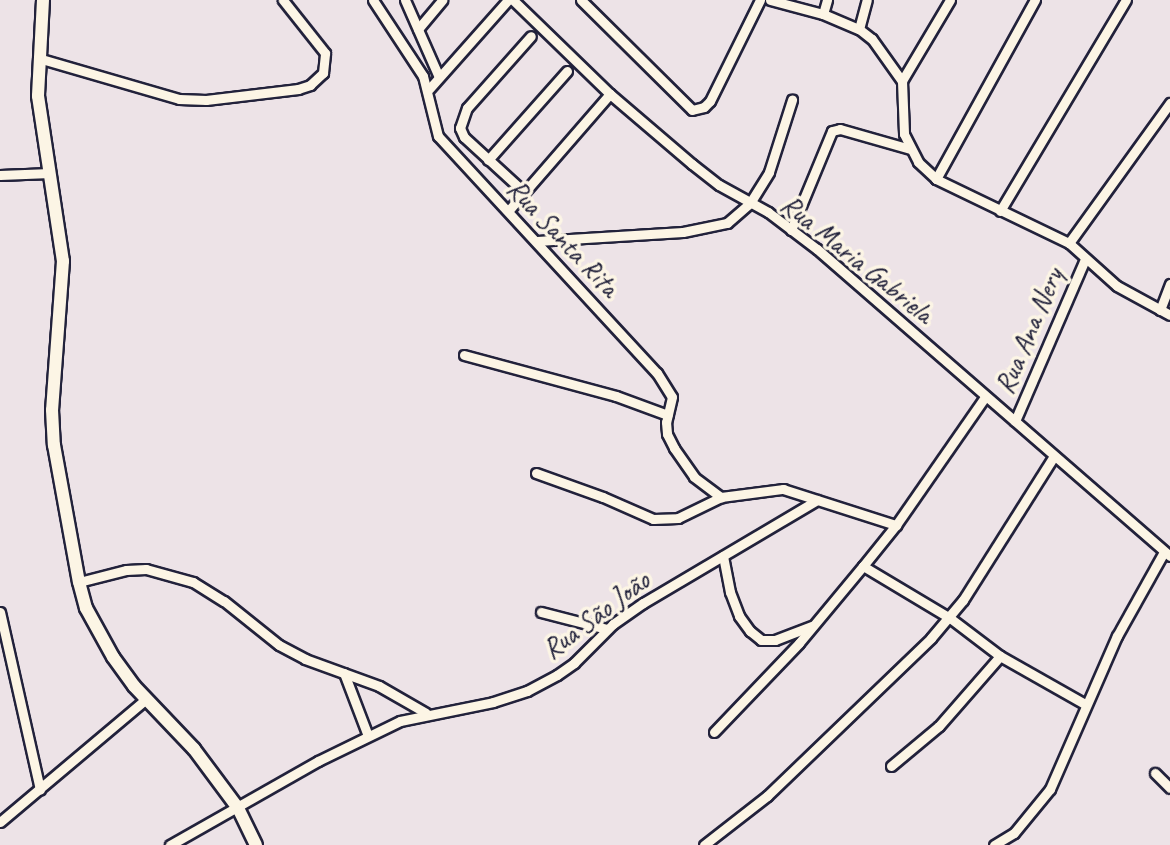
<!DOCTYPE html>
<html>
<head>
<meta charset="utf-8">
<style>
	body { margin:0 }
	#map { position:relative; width:1170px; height:845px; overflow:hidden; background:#ede3e7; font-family:Caveat,sans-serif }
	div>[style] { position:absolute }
	.roads { filter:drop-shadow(2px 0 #22223b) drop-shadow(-2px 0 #22223b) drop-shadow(0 2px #22223b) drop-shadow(0 -2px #22223b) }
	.street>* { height:9px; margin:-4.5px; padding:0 4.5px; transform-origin:4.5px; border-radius:4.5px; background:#fcf5e5 }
	.secondary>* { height:12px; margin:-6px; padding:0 6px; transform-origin:6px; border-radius:6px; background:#fcf5e5 }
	span { translate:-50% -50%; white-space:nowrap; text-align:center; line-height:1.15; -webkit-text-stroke:7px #fcf5e5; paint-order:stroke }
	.street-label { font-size:28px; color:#22223b }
</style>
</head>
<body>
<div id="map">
	<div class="roads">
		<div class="street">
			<div style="left:373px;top:0;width:91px;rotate:56.7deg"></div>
			<div style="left:423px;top:76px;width:62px;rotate:76deg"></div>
			<div style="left:438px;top:136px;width:323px;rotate:47.3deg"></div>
			<div style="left:657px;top:373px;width:28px;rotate:58deg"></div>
			<div style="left:672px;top:397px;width:26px;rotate:103deg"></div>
			<div style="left:666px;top:422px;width:12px;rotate:85deg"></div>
			<div style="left:667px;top:434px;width:16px;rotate:63deg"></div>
			<div style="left:674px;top:448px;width:35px;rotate:55deg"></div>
			<div style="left:694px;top:477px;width:34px;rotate:37deg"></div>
			<div style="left:405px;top:0;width:84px;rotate:66.2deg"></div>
			<div style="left:513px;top:0;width:135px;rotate:44.1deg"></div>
			<div style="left:610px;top:94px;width:108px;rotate:40.5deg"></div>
			<div style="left:692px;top:164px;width:34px;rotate:38deg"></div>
			<div style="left:719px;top:185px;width:56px;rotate:28.9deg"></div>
			<div style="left:768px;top:212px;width:61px;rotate:37.1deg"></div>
			<div style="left:817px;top:249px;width:468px;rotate:41deg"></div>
			<div style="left:581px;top:0;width:156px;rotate:44.7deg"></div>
			<div style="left:692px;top:110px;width:12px;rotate:-14deg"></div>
			<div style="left:704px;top:107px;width:8px;rotate:-45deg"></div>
			<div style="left:710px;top:101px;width:113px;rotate:-63.7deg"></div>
			<div style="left:770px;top:0;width:55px;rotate:14.8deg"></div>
			<div style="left:823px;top:14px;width:39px;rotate:23deg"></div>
			<div style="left:859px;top:29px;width:16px;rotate:38deg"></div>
			<div style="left:872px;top:39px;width:52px;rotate:54.5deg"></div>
			<div style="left:950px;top:0;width:94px;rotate:120.7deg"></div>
			<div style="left:902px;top:81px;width:53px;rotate:87.8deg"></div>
			<div style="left:904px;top:134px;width:31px;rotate:63deg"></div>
			<div style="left:918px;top:162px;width:25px;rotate:43deg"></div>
			<div style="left:936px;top:179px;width:148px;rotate:25.7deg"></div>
			<div style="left:1069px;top:243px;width:64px;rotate:41.9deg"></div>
			<div style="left:1117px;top:286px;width:60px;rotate:28.7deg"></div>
			<div style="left:823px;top:14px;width:15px;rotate:-74deg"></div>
			<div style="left:418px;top:29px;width:38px;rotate:-50deg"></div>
			<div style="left:859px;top:29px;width:30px;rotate:-75deg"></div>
			<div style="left:38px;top:58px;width:147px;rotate:16.2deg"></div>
			<div style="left:179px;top:99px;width:27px;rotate:2deg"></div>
			<div style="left:206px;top:100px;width:93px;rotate:-6.8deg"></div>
			<div style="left:298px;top:89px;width:13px;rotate:-18deg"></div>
			<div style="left:310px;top:85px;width:18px;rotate:-43deg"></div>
			<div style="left:323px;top:73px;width:20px;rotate:-84deg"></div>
			<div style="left:325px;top:53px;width:68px;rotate:-128.4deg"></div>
			<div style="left:429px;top:89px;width:119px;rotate:-48.4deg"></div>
			<div style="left:488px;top:160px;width:119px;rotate:-48.4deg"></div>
			<div style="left:0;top:175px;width:50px;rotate:-2.3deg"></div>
			<div style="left:936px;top:179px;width:205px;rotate:-61.1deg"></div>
			<div style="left:524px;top:192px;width:81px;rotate:-137.5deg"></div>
			<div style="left:464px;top:137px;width:10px;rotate:-114deg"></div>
			<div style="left:460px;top:128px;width:21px;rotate:-71deg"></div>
			<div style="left:467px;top:108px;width:96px;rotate:-48.4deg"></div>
			<div style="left:509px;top:210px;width:154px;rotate:-49deg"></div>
			<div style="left:1000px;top:211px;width:246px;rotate:-59.2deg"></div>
			<div style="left:791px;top:230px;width:107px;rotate:-67.5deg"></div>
			<div style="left:832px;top:131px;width:8px;rotate:-14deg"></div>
			<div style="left:840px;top:129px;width:73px;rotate:15.9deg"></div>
			<div style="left:537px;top:241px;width:146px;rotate:-3.5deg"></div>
			<div style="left:683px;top:232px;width:45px;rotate:-11.6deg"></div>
			<div style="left:727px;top:223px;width:30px;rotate:-41deg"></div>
			<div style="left:750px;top:203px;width:36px;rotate:-58deg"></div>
			<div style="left:769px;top:172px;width:76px;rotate:-72.3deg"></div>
			<div style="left:1069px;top:243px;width:173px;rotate:-54.2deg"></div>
			<div style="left:1160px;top:310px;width:28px;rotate:-69deg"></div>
			<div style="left:464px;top:355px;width:157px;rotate:15.1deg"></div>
			<div style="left:616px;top:396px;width:55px;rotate:20.1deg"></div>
			<div style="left:1015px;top:421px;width:176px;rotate:-66.6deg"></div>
			<div style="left:536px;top:473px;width:71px;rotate:19.7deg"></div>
			<div style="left:603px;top:497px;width:55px;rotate:23.7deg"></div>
			<div style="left:653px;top:519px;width:25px;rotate:-2deg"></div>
			<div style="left:678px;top:518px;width:48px;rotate:-26deg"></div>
			<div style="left:721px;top:497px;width:63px;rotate:-7.4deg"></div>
			<div style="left:783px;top:489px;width:119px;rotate:17.7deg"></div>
			<div style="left:723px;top:556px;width:37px;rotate:79deg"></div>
			<div style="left:730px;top:592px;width:26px;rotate:69deg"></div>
			<div style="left:739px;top:616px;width:19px;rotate:54deg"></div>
			<div style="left:750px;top:631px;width:14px;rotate:39deg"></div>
			<div style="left:761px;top:640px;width:14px"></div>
			<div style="left:775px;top:640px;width:40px;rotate:-21deg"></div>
			<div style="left:863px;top:566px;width:101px;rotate:30.9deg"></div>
			<div style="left:950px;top:618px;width:63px;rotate:37.2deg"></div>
			<div style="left:1000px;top:656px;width:98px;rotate:29.5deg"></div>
			<div style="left:79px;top:582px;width:49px;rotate:-14.3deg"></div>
			<div style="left:126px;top:570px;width:20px;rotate:-3deg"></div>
			<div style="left:146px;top:569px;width:49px;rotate:15.5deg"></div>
			<div style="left:193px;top:582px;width:36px;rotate:32deg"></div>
			<div style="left:224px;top:601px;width:70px;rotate:38.7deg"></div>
			<div style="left:279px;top:645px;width:30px;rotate:28deg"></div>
			<div style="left:305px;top:659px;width:79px;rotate:20deg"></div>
			<div style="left:379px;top:686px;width:54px;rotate:29.9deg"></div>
			<div style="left:0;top:612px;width:182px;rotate:77.3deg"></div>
			<div style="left:541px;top:612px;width:68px;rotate:14.4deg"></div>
			<div style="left:344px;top:673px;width:67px;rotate:69.1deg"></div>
			<div style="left:714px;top:732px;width:123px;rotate:-46.3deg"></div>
			<div style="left:799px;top:643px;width:100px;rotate:-50.3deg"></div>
			<div style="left:863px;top:566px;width:53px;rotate:-51.2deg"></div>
			<div style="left:896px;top:525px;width:156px;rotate:-55.2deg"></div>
			<div style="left:891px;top:766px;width:62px;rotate:-39.8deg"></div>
			<div style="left:939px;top:726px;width:93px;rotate:-48.9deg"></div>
			<div style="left:1155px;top:773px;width:21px;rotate:45deg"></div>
			<div style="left:0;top:822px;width:191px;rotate:-40.1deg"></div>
			<div style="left:170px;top:845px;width:170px;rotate:-29.6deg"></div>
			<div style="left:318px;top:761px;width:91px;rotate:-26deg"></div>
			<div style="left:400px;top:721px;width:95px;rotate:-11.5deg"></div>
			<div style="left:493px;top:702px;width:36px;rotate:-18deg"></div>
			<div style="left:527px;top:691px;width:34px;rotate:-28deg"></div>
			<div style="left:557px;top:675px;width:21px;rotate:-35deg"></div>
			<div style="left:574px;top:663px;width:55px;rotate:-45deg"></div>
			<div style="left:613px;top:624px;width:37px;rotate:-35deg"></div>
			<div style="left:643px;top:603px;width:202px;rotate:-30.6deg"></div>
			<div style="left:704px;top:845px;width:80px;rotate:-37.9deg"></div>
			<div style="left:767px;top:796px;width:228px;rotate:-43.9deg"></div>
			<div style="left:931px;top:638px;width:50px;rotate:-49.9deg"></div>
			<div style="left:963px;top:600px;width:170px;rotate:-57.7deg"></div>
			<div style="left:994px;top:845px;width:23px;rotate:-31deg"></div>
			<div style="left:1014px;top:833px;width:57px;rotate:-50.7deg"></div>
			<div style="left:1050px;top:789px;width:167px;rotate:-66.4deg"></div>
			<div style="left:1117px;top:636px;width:96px;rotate:-60.8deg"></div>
		</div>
		<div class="secondary">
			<div style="left:43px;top:0;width:96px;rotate:93deg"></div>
			<div style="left:38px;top:96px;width:167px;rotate:81.4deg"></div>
			<div style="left:63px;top:261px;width:149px;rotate:94.2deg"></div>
			<div style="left:52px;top:410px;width:35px;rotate:87deg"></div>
			<div style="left:54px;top:445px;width:139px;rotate:79.7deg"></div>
			<div style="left:79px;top:582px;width:27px;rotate:75deg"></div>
			<div style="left:86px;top:608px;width:56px;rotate:61.1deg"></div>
			<div style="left:113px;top:657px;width:36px;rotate:54deg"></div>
			<div style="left:134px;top:686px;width:87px;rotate:46.4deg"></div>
			<div style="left:194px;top:749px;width:74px;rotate:53.3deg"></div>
			<div style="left:238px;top:808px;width:41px;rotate:64.1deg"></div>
		</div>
	</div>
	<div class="street-label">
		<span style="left:563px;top:238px;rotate:47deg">Rua Santa Rita</span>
		<span style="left:857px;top:259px;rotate:39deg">Rua Maria Gabriela</span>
		<span style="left:1029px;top:331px;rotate:-67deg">Rua Ana Nery</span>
		<span style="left:596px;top:615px;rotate:-37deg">Rua São João</span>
	</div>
</div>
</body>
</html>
